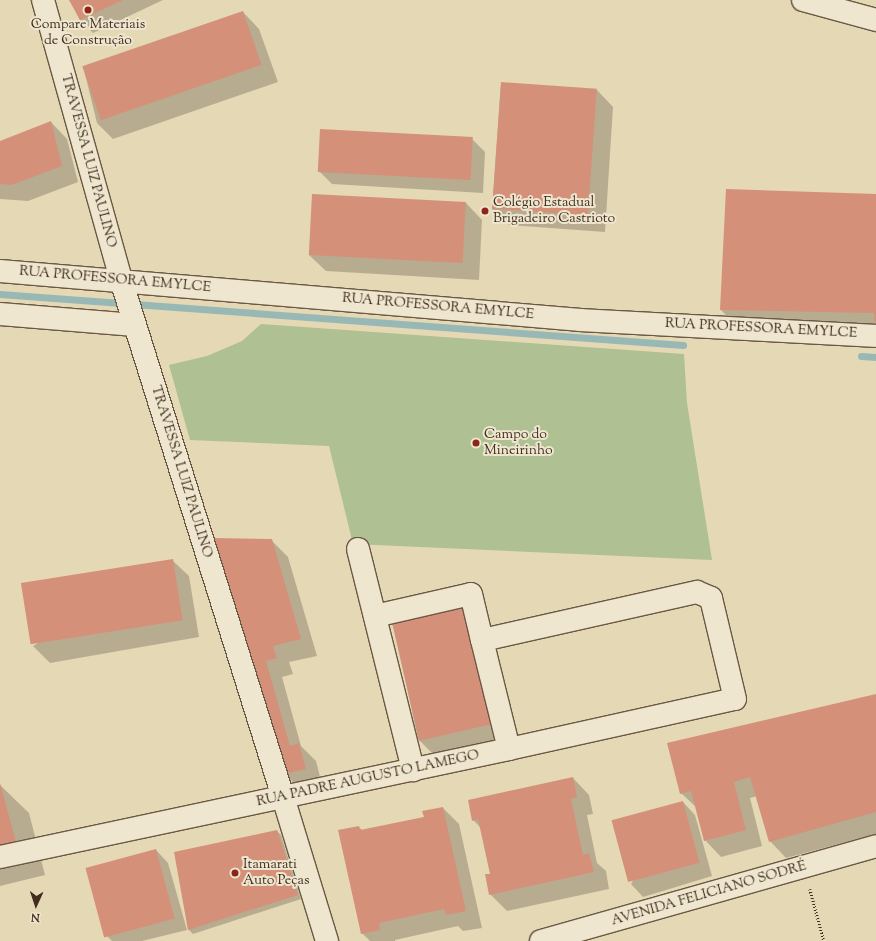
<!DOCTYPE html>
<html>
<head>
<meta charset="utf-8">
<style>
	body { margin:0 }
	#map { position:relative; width:876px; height:941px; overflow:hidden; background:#e5d8b5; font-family:"Sorts Mill Goudy",serif }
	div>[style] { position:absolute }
	.green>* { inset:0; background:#afc092 }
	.shadow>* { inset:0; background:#0003 }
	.stream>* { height:7px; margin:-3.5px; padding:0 3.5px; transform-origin:3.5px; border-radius:3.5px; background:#98b8b6 }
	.building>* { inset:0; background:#d5907a; transform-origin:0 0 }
	.path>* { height:2.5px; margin-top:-1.25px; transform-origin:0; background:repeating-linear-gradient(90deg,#422d1f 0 1px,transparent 0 3px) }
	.roads { filter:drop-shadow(1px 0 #6b5844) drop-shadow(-1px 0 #6b5844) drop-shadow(0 1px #6b5844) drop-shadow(0 -1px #6b5844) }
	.street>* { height:22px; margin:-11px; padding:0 11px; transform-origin:11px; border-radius:11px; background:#eee6cf }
	.secondary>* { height:22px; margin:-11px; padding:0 11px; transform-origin:11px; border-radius:11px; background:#eee6cf }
	.dots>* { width:11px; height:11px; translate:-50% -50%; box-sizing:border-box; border:2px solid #eee6cf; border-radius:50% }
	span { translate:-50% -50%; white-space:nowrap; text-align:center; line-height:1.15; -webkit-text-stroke:4px #eee6cf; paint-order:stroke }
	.poi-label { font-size:14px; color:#422d1f }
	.left { translate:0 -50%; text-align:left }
	.street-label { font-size:14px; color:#422d1f }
	.north { position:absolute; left:16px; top:885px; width:40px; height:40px; -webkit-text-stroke:3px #eee6cf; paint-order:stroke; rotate:183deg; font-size:11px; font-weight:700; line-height:16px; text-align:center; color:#422d1f }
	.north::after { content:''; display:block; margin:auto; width:14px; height:18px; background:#422d1f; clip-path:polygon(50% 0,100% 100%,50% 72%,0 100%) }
</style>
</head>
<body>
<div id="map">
	<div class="green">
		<div style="clip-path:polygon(261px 324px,684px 354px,687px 403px,712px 560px,353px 544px,329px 446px,190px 440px,169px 365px,207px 356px,242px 341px)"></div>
	</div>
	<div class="shadow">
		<div style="clip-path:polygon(70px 0,163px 0,93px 33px,80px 20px)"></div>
		<div style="clip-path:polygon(243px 12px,259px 29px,278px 82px,113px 139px,97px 123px,84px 70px)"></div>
		<div style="clip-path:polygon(501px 83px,597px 90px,613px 107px,605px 232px,509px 225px,492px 209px)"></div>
		<div style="clip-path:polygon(51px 122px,67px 139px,78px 182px,28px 201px,0 199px,0 142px)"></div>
		<div style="clip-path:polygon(472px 139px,485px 152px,483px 193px,332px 184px,319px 171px)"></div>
		<div style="clip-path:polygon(876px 195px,876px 329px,737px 326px,721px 310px)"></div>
		<div style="clip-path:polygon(466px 203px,482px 220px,479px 280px,326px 271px,309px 255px)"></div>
		<div style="clip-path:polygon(215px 539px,271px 540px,288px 557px,317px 656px,289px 662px,293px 674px,282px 677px,301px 746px,316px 761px,322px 785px,296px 785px,279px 768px)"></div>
		<div style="clip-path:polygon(172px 560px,189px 576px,199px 637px,50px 663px,33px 646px)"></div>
		<div style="clip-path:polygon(392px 618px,509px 740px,435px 756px,418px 739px)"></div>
		<div style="clip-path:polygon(876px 695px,876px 834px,786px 858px,770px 841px,757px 796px,750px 798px,762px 846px,721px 857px,705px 840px,697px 808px,681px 793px)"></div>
		<div style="clip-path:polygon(573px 778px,589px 795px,593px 814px,587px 815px,597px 863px,606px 871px,609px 889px,507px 911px,490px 894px,491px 874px,481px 828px,473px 820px)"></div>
		<div style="clip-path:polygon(0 785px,29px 813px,45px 875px,0 886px)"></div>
		<div style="clip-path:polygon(683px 802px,695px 815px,712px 876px,643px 897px,631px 884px)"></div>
		<div style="clip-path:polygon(443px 808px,459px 824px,482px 928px,463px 931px,458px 926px,395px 940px,395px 941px,370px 941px,362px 933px,359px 827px,363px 831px,425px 817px)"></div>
		<div style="clip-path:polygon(277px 831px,281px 835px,301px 899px,193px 934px,189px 930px,175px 853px)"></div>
		<div style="clip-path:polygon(156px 850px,168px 863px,187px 930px,142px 941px,112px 941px,105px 934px,86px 869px)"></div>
	</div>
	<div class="stream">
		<div style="left:0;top:294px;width:685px;rotate:4.27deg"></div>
		<div style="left:861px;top:356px;width:15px;rotate:4deg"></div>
	</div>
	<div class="building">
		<div style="clip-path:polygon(69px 0,123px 0,80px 20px)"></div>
		<div style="left:243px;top:11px;width:57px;height:170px;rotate:71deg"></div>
		<div style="left:501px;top:82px;width:96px;height:127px;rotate:4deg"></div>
		<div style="clip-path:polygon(51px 121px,62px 166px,11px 185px,0 184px,0 141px)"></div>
		<div style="left:320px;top:129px;width:153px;height:43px;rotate:3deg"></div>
		<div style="clip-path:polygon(726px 189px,876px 194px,876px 322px,875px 322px,874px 313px,720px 310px)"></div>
		<div style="left:312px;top:194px;width:154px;height:61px;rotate:3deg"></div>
		<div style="clip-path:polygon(214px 538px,272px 539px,301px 639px,273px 646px,277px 658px,266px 661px,290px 746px,299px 743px,306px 769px,289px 773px,278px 768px)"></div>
		<div style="left:173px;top:559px;width:62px;height:154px;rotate:81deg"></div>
		<div style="left:465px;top:601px;width:126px;height:76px;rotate:77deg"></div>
		<div style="clip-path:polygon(876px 694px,876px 812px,769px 842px,750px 777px,734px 782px,746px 830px,704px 841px,691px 791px,680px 794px,667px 743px)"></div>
		<div style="clip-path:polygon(573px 777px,577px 797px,571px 799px,583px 855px,589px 853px,594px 872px,489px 895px,485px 874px,490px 874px,478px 819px,472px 821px,468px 800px)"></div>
		<div style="clip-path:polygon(0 783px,17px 846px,0 851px)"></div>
		<div style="left:683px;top:801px;width:64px;height:74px;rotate:75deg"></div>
		<div style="clip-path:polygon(443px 807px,466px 911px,446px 915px,444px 909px,379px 923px,380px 930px,361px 934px,338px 830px,359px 826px,360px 830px,424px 817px,422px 811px)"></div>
		<div style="clip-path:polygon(277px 830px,298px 895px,188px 930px,174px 852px)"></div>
		<div style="left:156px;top:849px;width:72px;height:73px;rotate:75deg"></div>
	</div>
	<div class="path">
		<div style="left:810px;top:889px;width:54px;rotate:74.9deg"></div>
	</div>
	<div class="roads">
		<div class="street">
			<div style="left:43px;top:0;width:291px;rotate:74.4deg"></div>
			<div style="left:121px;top:280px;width:542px;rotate:72.6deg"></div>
			<div style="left:283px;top:797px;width:231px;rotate:-12deg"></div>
			<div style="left:509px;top:749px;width:231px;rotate:-12.5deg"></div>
			<div style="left:735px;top:699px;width:104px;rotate:-103.4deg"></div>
			<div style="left:711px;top:598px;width:15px;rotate:-157deg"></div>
			<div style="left:697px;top:592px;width:220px;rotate:167.4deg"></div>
			<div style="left:482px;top:640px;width:112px;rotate:76.1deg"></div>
			<div style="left:803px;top:0;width:76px;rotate:15.3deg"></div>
			<div style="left:0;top:271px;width:583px;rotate:4.82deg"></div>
			<div style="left:581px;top:320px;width:295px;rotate:3.1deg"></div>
			<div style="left:0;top:314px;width:135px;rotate:4.7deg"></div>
			<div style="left:358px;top:549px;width:228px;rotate:76deg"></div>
			<div style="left:375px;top:616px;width:98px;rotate:-12.9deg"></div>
			<div style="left:471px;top:594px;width:47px;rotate:76.6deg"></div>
		</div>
		<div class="secondary">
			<div style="left:0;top:857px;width:289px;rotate:-12deg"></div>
			<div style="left:283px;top:797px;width:151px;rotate:73deg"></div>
			<div style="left:541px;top:941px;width:348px;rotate:-15.8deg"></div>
		</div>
	</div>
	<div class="dots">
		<div style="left:88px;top:10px;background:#8f2418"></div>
		<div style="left:485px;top:211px;background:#8f2418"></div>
		<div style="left:476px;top:443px;background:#8f2418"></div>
		<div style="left:235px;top:873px;background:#8f2418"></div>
	</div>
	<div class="poi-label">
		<span style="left:88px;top:33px">Compare Materiais<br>de Construção</span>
		<span class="left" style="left:493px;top:211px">Colégio Estadual<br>Brigadeiro Castrioto</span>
		<span class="left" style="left:484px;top:443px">Campo do<br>Mineirinho</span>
		<span class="left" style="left:243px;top:873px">Itamarati<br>Auto Peças</span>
	</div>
	<div class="street-label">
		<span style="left:88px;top:161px;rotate:75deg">TRAVESSA LUIZ PAULINO</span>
		<span style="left:115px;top:280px;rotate:5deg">RUA PROFESSORA EMYLCE</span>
		<span style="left:438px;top:307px;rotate:5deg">RUA PROFESSORA EMYLCE</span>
		<span style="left:761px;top:329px;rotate:3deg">RUA PROFESSORA EMYLCE</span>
		<span style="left:181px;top:472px;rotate:73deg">TRAVESSA LUIZ PAULINO</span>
		<span style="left:368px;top:779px;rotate:-12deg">RUA PADRE AUGUSTO LAMEGO</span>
		<span style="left:709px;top:894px;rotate:-16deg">AVENIDA FELICIANO SODRÉ</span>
	</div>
	<div class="north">N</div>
</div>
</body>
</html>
